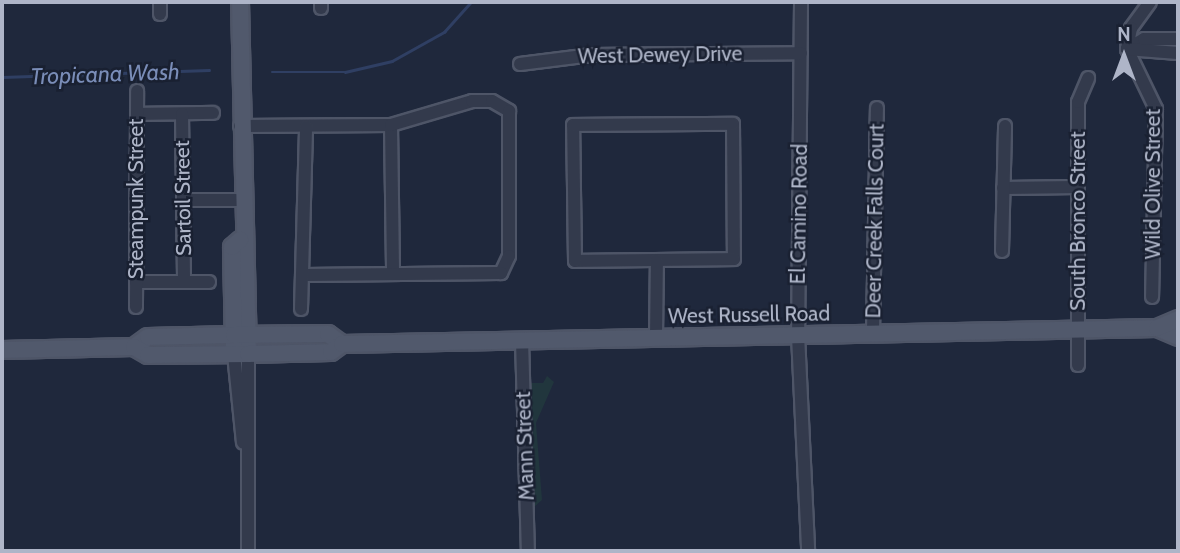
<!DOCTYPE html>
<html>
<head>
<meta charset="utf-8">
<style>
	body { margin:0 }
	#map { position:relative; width:1180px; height:553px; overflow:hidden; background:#1f283c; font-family:Cabin,sans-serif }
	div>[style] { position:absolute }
	.green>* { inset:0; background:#21363d }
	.stream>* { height:2.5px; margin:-1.25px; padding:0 1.25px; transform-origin:1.25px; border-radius:1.25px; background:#2f3f63 }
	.roads { filter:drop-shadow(2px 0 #4e5567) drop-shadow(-2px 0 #4e5567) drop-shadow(0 2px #4e5567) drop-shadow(0 -2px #4e5567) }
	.minor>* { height:12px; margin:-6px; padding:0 6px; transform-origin:6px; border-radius:6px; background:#333a4c }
	.major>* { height:16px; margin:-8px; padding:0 8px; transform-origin:8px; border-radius:8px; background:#51596c }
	span { translate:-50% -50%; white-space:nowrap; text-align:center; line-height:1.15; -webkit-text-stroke:5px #192031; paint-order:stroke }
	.street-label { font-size:21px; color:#aeb5c8 }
	.water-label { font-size:23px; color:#7a8db8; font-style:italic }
	.frame { position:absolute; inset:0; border:4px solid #aeb5c8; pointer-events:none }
	.north { position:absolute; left:1089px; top:21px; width:70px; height:70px; -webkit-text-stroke:5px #192031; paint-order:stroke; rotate:0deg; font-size:19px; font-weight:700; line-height:28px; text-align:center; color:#aeb5c8 }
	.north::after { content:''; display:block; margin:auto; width:24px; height:32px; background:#aeb5c8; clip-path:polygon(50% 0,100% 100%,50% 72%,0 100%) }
</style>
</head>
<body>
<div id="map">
	<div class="green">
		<div style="clip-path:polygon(547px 376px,554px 382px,536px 423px,542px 500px,534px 507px,528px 383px,543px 383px)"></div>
	</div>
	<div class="stream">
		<div style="left:272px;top:72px;width:73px"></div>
		<div style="left:345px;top:72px;width:48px;rotate:-13.2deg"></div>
		<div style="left:392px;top:61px;width:60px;rotate:-29.1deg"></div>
		<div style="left:444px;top:32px;width:40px;rotate:-48deg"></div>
		<div style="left:2px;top:77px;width:207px;rotate:-1.9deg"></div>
	</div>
	<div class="roads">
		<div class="minor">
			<div style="left:160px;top:2px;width:12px;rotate:90deg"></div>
			<div style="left:321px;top:2px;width:6px;rotate:90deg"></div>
			<div style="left:801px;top:2px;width:333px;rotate:90.5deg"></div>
			<div style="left:798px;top:335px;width:216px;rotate:87.3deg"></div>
			<div style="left:1150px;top:2px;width:32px;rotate:126deg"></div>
			<div style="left:1131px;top:28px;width:21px;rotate:101deg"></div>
			<div style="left:1127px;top:49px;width:67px;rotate:64.2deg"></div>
			<div style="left:1156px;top:109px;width:188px;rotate:91.2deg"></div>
			<div style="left:1127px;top:49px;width:20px;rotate:-30deg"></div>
			<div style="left:1144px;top:39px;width:34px"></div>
			<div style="left:1127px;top:49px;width:51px;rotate:4.5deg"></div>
			<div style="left:520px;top:64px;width:72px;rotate:-7.2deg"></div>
			<div style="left:591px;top:55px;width:210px;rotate:-0.5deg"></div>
			<div style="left:137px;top:114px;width:76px;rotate:-0.8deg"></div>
			<div style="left:182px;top:114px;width:168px;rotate:89.3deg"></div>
			<div style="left:733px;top:124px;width:135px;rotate:89.6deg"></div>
			<div style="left:734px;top:259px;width:159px;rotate:179.3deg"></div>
			<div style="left:575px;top:261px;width:136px;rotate:-90.8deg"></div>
			<div style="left:573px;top:125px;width:160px;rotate:-0.4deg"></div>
			<div style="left:391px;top:125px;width:149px;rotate:89.2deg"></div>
			<div style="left:240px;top:126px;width:151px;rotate:-0.4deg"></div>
			<div style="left:391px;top:125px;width:84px;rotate:-16.5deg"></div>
			<div style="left:472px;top:101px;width:20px"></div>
			<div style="left:492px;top:101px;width:20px;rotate:30deg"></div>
			<div style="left:509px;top:111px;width:145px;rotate:90deg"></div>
			<div style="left:509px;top:256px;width:19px;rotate:115deg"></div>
			<div style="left:501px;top:273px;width:196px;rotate:179.4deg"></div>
			<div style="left:1003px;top:188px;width:75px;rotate:-0.8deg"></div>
			<div style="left:183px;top:200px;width:57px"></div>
			<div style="left:1002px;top:251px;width:125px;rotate:-88.6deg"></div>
			<div style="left:136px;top:282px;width:73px"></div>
			<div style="left:136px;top:307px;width:216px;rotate:-89.7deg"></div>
			<div style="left:301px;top:309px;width:183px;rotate:-88.4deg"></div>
			<div style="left:873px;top:333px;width:225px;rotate:-89deg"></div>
			<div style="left:656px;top:337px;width:77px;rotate:-89.3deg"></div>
			<div style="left:522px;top:340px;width:211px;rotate:88.4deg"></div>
			<div style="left:234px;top:354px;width:89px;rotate:84.2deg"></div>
			<div style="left:248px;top:354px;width:197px;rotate:90deg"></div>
			<div style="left:1078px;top:365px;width:263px;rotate:-90deg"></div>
			<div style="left:1078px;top:102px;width:26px;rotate:-67deg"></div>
		</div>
		<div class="major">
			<div style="left:240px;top:2px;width:352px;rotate:88.7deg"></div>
			<div style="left:1157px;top:328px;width:23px;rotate:23deg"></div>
			<div style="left:234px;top:346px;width:99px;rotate:-91.2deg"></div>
			<div style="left:232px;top:247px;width:11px;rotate:-41deg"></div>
			<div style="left:134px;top:347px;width:17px;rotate:-36deg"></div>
			<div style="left:148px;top:337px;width:86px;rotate:-1.3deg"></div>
			<div style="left:234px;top:335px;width:94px;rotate:-0.6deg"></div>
			<div style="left:328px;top:334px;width:17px;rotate:36deg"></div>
			<div style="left:2px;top:350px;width:132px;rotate:-1.3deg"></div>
			<div style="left:134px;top:347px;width:16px;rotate:30deg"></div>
			<div style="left:148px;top:355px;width:100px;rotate:-0.6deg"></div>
			<div style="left:248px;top:354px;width:83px;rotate:-1.4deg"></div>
			<div style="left:331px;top:352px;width:14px;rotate:-36deg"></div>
			<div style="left:342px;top:344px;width:815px;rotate:-1.12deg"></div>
			<div style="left:1157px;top:328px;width:23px;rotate:-23deg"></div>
		</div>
	</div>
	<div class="street-label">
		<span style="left:660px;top:55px;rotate:-1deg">West Dewey Drive</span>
		<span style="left:1153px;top:184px;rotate:-90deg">Wild Olive Street</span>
		<span style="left:183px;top:198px;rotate:-91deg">Sartoil Street</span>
		<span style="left:136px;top:199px;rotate:-90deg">Steampunk Street</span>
		<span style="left:799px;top:214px;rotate:-89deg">El Camino Road</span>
		<span style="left:875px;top:221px;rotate:-89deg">Deer Creek Falls Court</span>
		<span style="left:1078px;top:221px;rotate:-90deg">South Bronco Street</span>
		<span style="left:749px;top:315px;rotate:-1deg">West Russell Road</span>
		<span style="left:525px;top:446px;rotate:-92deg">Mann Street</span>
	</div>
	<div class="water-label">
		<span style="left:105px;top:74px;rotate:-2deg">Tropicana Wash</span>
	</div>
	<div class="frame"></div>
	<div class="north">N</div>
</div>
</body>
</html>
